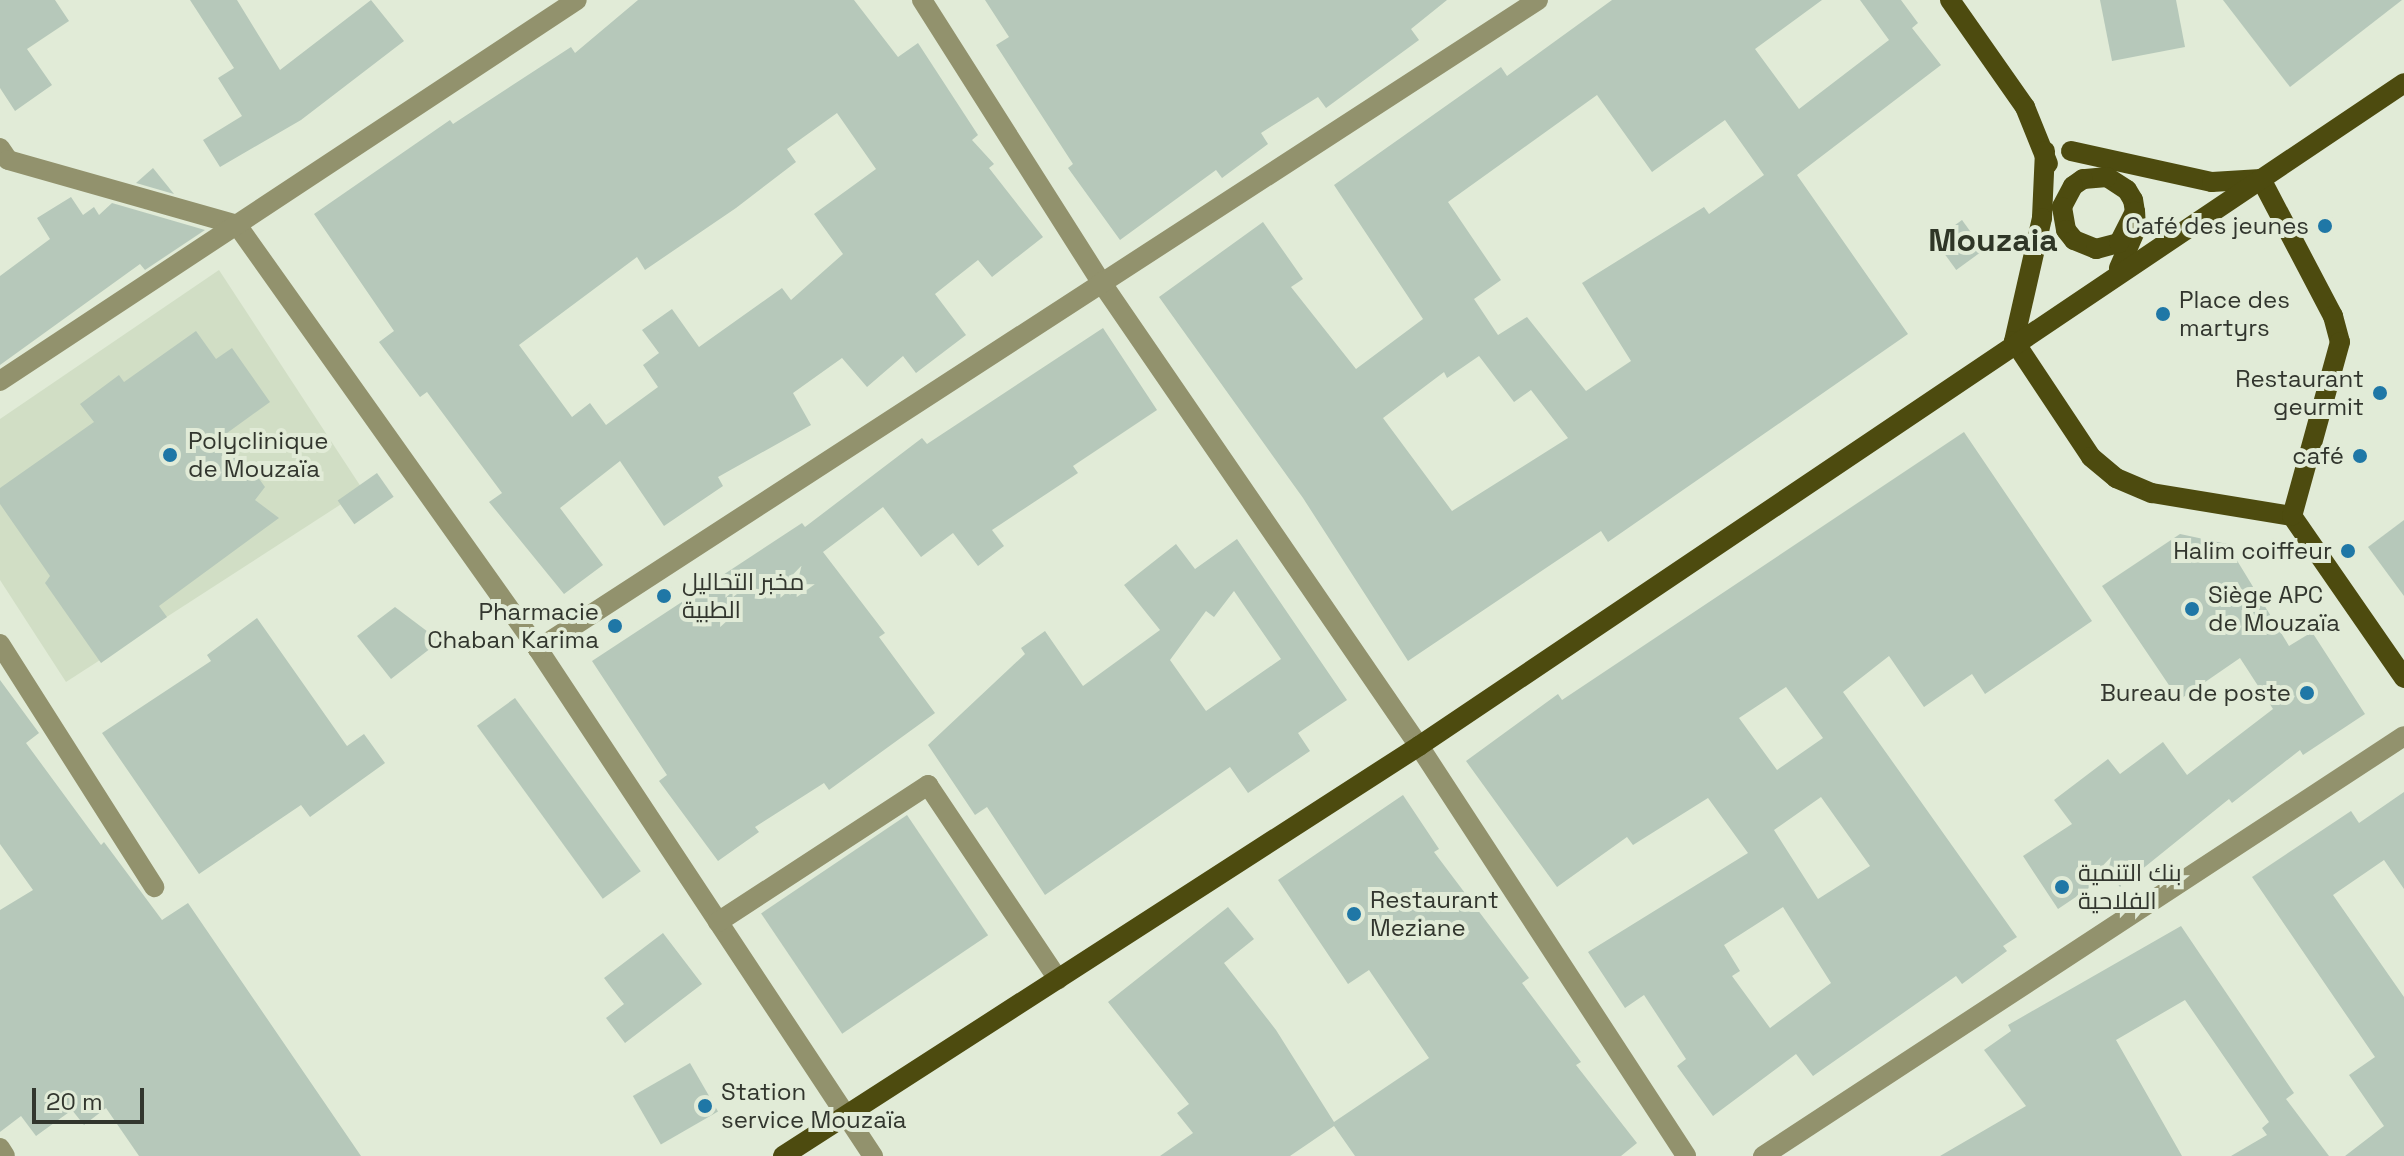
<!DOCTYPE html>
<html>
<head>
<meta charset="utf-8">
<style>
	body { margin:0 }
	#map { position:relative; width:2404px; height:1156px; overflow:hidden; background:#e1ebd7; font-family:"Space Grotesk",Cairo,sans-serif }
	div>[style] { position:absolute }
	.built>* { inset:0; background:#d1dec5 }
	.building>* { inset:0; background:#b6c8ba; transform-origin:0 0 }
	.minor>* { height:20px; margin:-10px; padding:0 10px; transform-origin:10px; border-radius:10px; background:#92926d }
	.major>* { height:20px; margin:-10px; padding:0 10px; transform-origin:10px; border-radius:10px; background:#4d4b0f }
	.dots>* { width:22px; height:22px; translate:-50% -50%; box-sizing:border-box; border:4px solid #e1ebd7; border-radius:50% }
	span { translate:-50% -50%; white-space:nowrap; text-align:center; line-height:1.15; -webkit-text-stroke:8px #e1ebd7; paint-order:stroke }
	.poi-label { font-size:24px; color:#32362e }
	.right { translate:-100% -50%; text-align:right }
	.left { translate:0 -50%; text-align:left }
	.district-label { font-size:32px; color:#2f3627; font-weight:700 }
	.scale { position:absolute; left:32px; top:1088px; width:112px; height:36px; box-sizing:border-box; border:4px solid #32362e; border-top:0; padding-left:10px; font-size:24px; line-height:28px; white-space:nowrap; color:#32362e; -webkit-text-stroke:6px #e1ebd7; paint-order:stroke }
</style>
</head>
<body>
<div id="map">
	<div class="built">
		<div style="clip-path:polygon(219px 270px,363px 490px,66px 682px,0 580px,0 419px)"></div>
	</div>
	<div class="building">
		<div style="clip-path:polygon(0 0,55px 0,69px 21px,27px 49px,52px 85px,15px 111px,0 88px)"></div>
		<div style="clip-path:polygon(190px 0,237px 0,280px 70px,371px 0,404px 41px,301px 120px,220px 167px,203px 140px,242px 116px,218px 78px,234px 68px)"></div>
		<div style="clip-path:polygon(evenodd,638px 0,854px 0,898px 57px,918px 43px,978px 135px,972px 140px,994px 164px,989px 168px,1043px 237px,992px 277px,978px 260px,935px 294px,966px 335px,916px 373px,903px 356px,867px 387px,842px 358px,793px 393px,811px 425px,718px 477px,723px 486px,664px 526px,620px 461px,560px 508px,603px 565px,564px 594px,489px 502px,502px 493px,427px 392px,420px 397px,379px 342px,394px 331px,314px 214px,450px 120px,453px 124px,571px 47px,575px 53px,638px 0,837px 113px,876px 169px,814px 214px,843px 254px,791px 300px,782px 288px,699px 347px,672px 309px,642px 330px,659px 353px,643px 365px,658px 387px,606px 425px,590px 403px,572px 417px,519px 345px,637px 257px,645px 270px,736px 208px,796px 162px,787px 149px,837px 113px)"></div>
		<div style="clip-path:polygon(985px 0,1447px 0,1411px 29px,1419px 40px,1326px 108px,1318px 97px,1261px 133px,1268px 144px,1222px 178px,1216px 170px,1120px 240px,1068px 168px,1073px 164px,996px 45px,1009px 37px)"></div>
		<div style="clip-path:polygon(evenodd,1612px 0,1822px 0,1755px 49px,1799px 109px,1889px 40px,1860px 0,1901px 0,1918px 23px,1912px 28px,1941px 65px,1797px 175px,1908px 334px,1608px 542px,1601px 531px,1408px 661px,1303px 498px,1159px 297px,1263px 222px,1303px 279px,1291px 287px,1356px 369px,1423px 319px,1334px 185px,1501px 67px,1507px 76px,1612px 0,1597px 95px,1652px 172px,1725px 120px,1764px 175px,1709px 214px,1704px 207px,1582px 283px,1631px 361px,1586px 391px,1527px 317px,1498px 335px,1474px 299px,1501px 280px,1448px 202px,1597px 95px,1612px 0,1479px 356px,1514px 402px,1531px 390px,1568px 438px,1452px 511px,1383px 418px,1444px 372px,1447px 378px,1479px 356px)"></div>
		<div style="clip-path:polygon(2100px 0,2176px 0,2185px 47px,2112px 61px)"></div>
		<div style="clip-path:polygon(2223px 0,2402px 0,2290px 87px)"></div>
		<div style="clip-path:polygon(153px 168px,174px 194px,136px 183px)"></div>
		<div style="clip-path:polygon(71px 197px,83px 215px,94px 207px,99px 215px,112px 203px,205px 230px,145px 270px,140px 264px,0 365px,0 276px,50px 239px,37px 218px)"></div>
		<div style="left:1962px;top:220px;width:37px;height:34px;rotate:54deg"></div>
		<div style="clip-path:polygon(1103px 328px,1157px 410px,1073px 466px,1078px 473px,992px 530px,1004px 546px,978px 566px,953px 533px,921px 557px,883px 507px,823px 552px,885px 633px,879px 637px,935px 713px,829px 790px,824px 783px,755px 827px,759px 832px,718px 861px,659px 781px,667px 775px,592px 661px,802px 523px,805px 527px,922px 438px,927px 444px)"></div>
		<div style="clip-path:polygon(196px 331px,216px 359px,232px 348px,270px 402px,216px 441px,252px 469px,265px 487px,255px 500px,279px 518px,159px 606px,167px 617px,101px 663px,45px 583px,50px 576px,0 504px,0 488px,94px 422px,80px 404px,119px 375px,124px 382px)"></div>
		<div style="clip-path:polygon(evenodd,1964px 432px,2092px 621px,1985px 694px,1972px 674px,1924px 707px,1889px 656px,1843px 692px,2017px 937px,2003px 946px,2007px 951px,1962px 984px,1956px 976px,1813px 1076px,1796px 1054px,1713px 1116px,1677px 1066px,1686px 1059px,1644px 995px,1625px 1008px,1588px 952px,1748px 853px,1708px 798px,1633px 845px,1627px 837px,1557px 887px,1466px 761px,1558px 694px,1562px 700px,1964px 432px,1786px 687px,1823px 738px,1777px 770px,1739px 718px,1786px 687px,1964px 432px,1821px 797px,1870px 866px,1818px 899px,1774px 830px,1821px 797px,1964px 432px,1783px 907px,1831px 983px,1770px 1028px,1732px 976px,1740px 971px,1724px 945px,1783px 907px)"></div>
		<div style="left:377px;top:473px;width:29px;height:48px;rotate:55deg"></div>
		<div style="clip-path:polygon(2404px 520px,2404px 596px,2368px 547px)"></div>
		<div style="clip-path:polygon(2180px 534px,2227px 544px,2289px 646px,2312px 632px,2365px 714px,2303px 755px,2300px 750px,2232px 803px,2229px 799px,2120px 887px,2110px 874px,2058px 909px,2023px 856px,2072px 824px,2054px 800px,2108px 759px,2120px 774px,2163px 742px,2187px 775px,2273px 709px,2240px 658px,2179px 700px,2102px 586px)"></div>
		<div style="clip-path:polygon(evenodd,1237px 539px,1347px 700px,1298px 733px,1310px 751px,1248px 793px,1230px 767px,1045px 895px,987px 807px,975px 815px,928px 745px,1025px 654px,1021px 648px,1045px 631px,1083px 686px,1160px 630px,1124px 585px,1176px 544px,1195px 569px,1237px 539px,1234px 591px,1281px 659px,1206px 711px,1170px 660px,1206px 611px,1214px 617px,1234px 591px)"></div>
		<div style="clip-path:polygon(395px 607px,440px 641px,391px 679px,357px 636px)"></div>
		<div style="clip-path:polygon(257px 618px,347px 746px,364px 734px,385px 763px,310px 817px,301px 805px,199px 874px,102px 733px,211px 661px,207px 655px)"></div>
		<div style="clip-path:polygon(0 680px,39px 733px,26px 743px,101px 845px,104px 842px,162px 920px,188px 903px,361px 1156px,139px 1156px,106px 1108px,84px 1125px,72px 1110px,36px 1136px,21px 1116px,0 1132px,0 910px,33px 890px,0 844px)"></div>
		<div style="left:515px;top:698px;width:214px;height:47px;rotate:54deg"></div>
		<div style="clip-path:polygon(2404px 792px,2404px 889px,2384px 860px,2333px 895px,2404px 997px,2404px 1156px,2345px 1156px,2384px 1126px,2349px 1075px,2375px 1057px,2252px 877px,2351px 811px,2359px 823px)"></div>
		<div style="clip-path:polygon(1403px 795px,1439px 849px,1434px 852px,1529px 978px,1522px 983px,1581px 1062px,1576px 1065px,1637px 1143px,1621px 1156px,1355px 1156px,1334px 1126px,1290px 1156px,1160px 1156px,1193px 1133px,1177px 1113px,1189px 1104px,1108px 1002px,1228px 907px,1254px 939px,1224px 963px,1276px 1030px,1334px 1122px,1429px 1058px,1369px 970px,1348px 984px,1278px 880px)"></div>
		<div style="left:907px;top:815px;width:145px;height:176px;rotate:56deg"></div>
		<div style="clip-path:polygon(2181px 926px,2294px 1093px,2286px 1099px,2329px 1156px,2231px 1156px,2267px 1135px,2262px 1128px,2269px 1122px,2185px 1000px,2116px 1040px,2182px 1156px,1940px 1156px,2026px 1106px,1984px 1050px,2011px 1031px,2008px 1025px)"></div>
		<div style="clip-path:polygon(663px 933px,702px 984px,625px 1043px,606px 1018px,624px 1004px,604px 978px)"></div>
		<div style="left:690px;top:1063px;width:56px;height:66px;rotate:60deg"></div>
	</div>
	<div class="minor">
		<div style="left:922px;top:0;width:334px;rotate:57.6deg"></div>
		<div style="left:1101px;top:282px;width:563px;rotate:55.58deg"></div>
		<div style="left:1419px;top:746px;width:489px;rotate:56.9deg"></div>
		<div style="left:0;top:148px;width:14px;rotate:56deg"></div>
		<div style="left:8px;top:160px;width:238px;rotate:15.8deg"></div>
		<div style="left:237px;top:225px;width:520px;rotate:54.63deg"></div>
		<div style="left:538px;top:649px;width:608px;rotate:56.55deg"></div>
		<div style="left:0;top:381px;width:691px;rotate:-33.44deg"></div>
		<div style="left:0;top:644px;width:288px;rotate:57.6deg"></div>
		<div style="left:538px;top:649px;width:1192px;rotate:-32.98deg"></div>
		<div style="left:718px;top:922px;width:251px;rotate:-33.1deg"></div>
		<div style="left:928px;top:785px;width:234px;rotate:56.2deg"></div>
		<div style="left:0;top:1148px;width:9px;rotate:58deg"></div>
		<div style="left:1763px;top:1156px;width:766px;rotate:-33.23deg"></div>
	</div>
	<div class="major">
		<div style="left:1950px;top:0;width:131px;rotate:55deg"></div>
		<div style="left:2025px;top:107px;width:61px;rotate:68deg"></div>
		<div style="left:2045px;top:151px;width:67px;rotate:92.6deg"></div>
		<div style="left:2042px;top:218px;width:126px;rotate:102.8deg"></div>
		<div style="left:2014px;top:341px;width:139px;rotate:56.4deg"></div>
		<div style="left:2091px;top:457px;width:33px;rotate:40deg"></div>
		<div style="left:2116px;top:478px;width:39px;rotate:23deg"></div>
		<div style="left:2152px;top:493px;width:142px;rotate:9.3deg"></div>
		<div style="left:2292px;top:516px;width:197px;rotate:55.3deg"></div>
		<div style="left:2071px;top:151px;width:144px;rotate:12.4deg"></div>
		<div style="left:2212px;top:182px;width:49px;rotate:-3.5deg"></div>
		<div style="left:2261px;top:179px;width:155px;rotate:62.3deg"></div>
		<div style="left:2333px;top:316px;width:27px;rotate:75deg"></div>
		<div style="left:2340px;top:342px;width:180px;rotate:105.4deg"></div>
		<div style="left:2119px;top:268px;width:43px;rotate:-66.4deg"></div>
		<div style="left:2136px;top:229px;width:17px;rotate:-93deg"></div>
		<div style="left:2135px;top:212px;width:12px;rotate:-99deg"></div>
		<div style="left:2133px;top:200px;width:12px;rotate:-121deg"></div>
		<div style="left:2127px;top:190px;width:24px;rotate:-147deg"></div>
		<div style="left:2107px;top:177px;width:24px;rotate:175deg"></div>
		<div style="left:2083px;top:179px;width:12px;rotate:145deg"></div>
		<div style="left:2073px;top:186px;width:24px;rotate:118deg"></div>
		<div style="left:2062px;top:207px;width:23px;rotate:80deg"></div>
		<div style="left:2066px;top:230px;width:13px;rotate:51deg"></div>
		<div style="left:2074px;top:240px;width:24px;rotate:22deg"></div>
		<div style="left:2096px;top:249px;width:24px;rotate:-15deg"></div>
		<div style="left:2119px;top:243px;width:35px;rotate:-63deg"></div>
		<div style="left:783px;top:1156px;width:757px;rotate:-32.81deg"></div>
		<div style="left:1419px;top:746px;width:1187px;rotate:-33.94deg"></div>
	</div>
	<div class="dots">
		<div style="left:2325px;top:226px;background:#1f77a6"></div>
		<div style="left:2163px;top:314px;background:#1f77a6"></div>
		<div style="left:2380px;top:393px;background:#1f77a6"></div>
		<div style="left:170px;top:455px;background:#1f77a6"></div>
		<div style="left:2360px;top:456px;background:#1f77a6"></div>
		<div style="left:2348px;top:551px;background:#1f77a6"></div>
		<div style="left:664px;top:596px;background:#1f77a6"></div>
		<div style="left:2192px;top:609px;background:#1f77a6"></div>
		<div style="left:615px;top:626px;background:#1f77a6"></div>
		<div style="left:2307px;top:693px;background:#1f77a6"></div>
		<div style="left:2062px;top:887px;background:#1f77a6"></div>
		<div style="left:1354px;top:914px;background:#1f77a6"></div>
		<div style="left:705px;top:1106px;background:#1f77a6"></div>
	</div>
	<div class="poi-label">
		<span class="right" style="left:2309px;top:226px">Café des jeunes</span>
		<span class="left" style="left:2179px;top:314px">Place des<br>martyrs</span>
		<span class="right" style="left:2364px;top:393px">Restaurant<br>geurmit</span>
		<span class="left" style="left:188px;top:455px">Polyclinique<br>de Mouzaïa</span>
		<span class="right" style="left:2344px;top:456px">café</span>
		<span class="right" style="left:2332px;top:551px">Halim coiffeur</span>
		<span class="left" style="left:682px;top:596px">مخبر التحاليل<br>الطبية</span>
		<span class="left" style="left:2208px;top:609px">Siège APC<br>de Mouzaïa</span>
		<span class="right" style="left:599px;top:626px">Pharmacie<br>Chaban Karima</span>
		<span class="right" style="left:2291px;top:693px">Bureau de poste</span>
		<span class="left" style="left:2078px;top:887px">بنك التنمية<br>الفلاحية</span>
		<span class="left" style="left:1370px;top:914px">Restaurant<br>Meziane</span>
		<span class="left" style="left:721px;top:1106px">Station<br>service Mouzaïa</span>
	</div>
	<div class="district-label">
		<span style="left:1993px;top:240px">Mouzaia</span>
	</div>
	<div class="scale">20 m</div>
</div>
</body>
</html>
